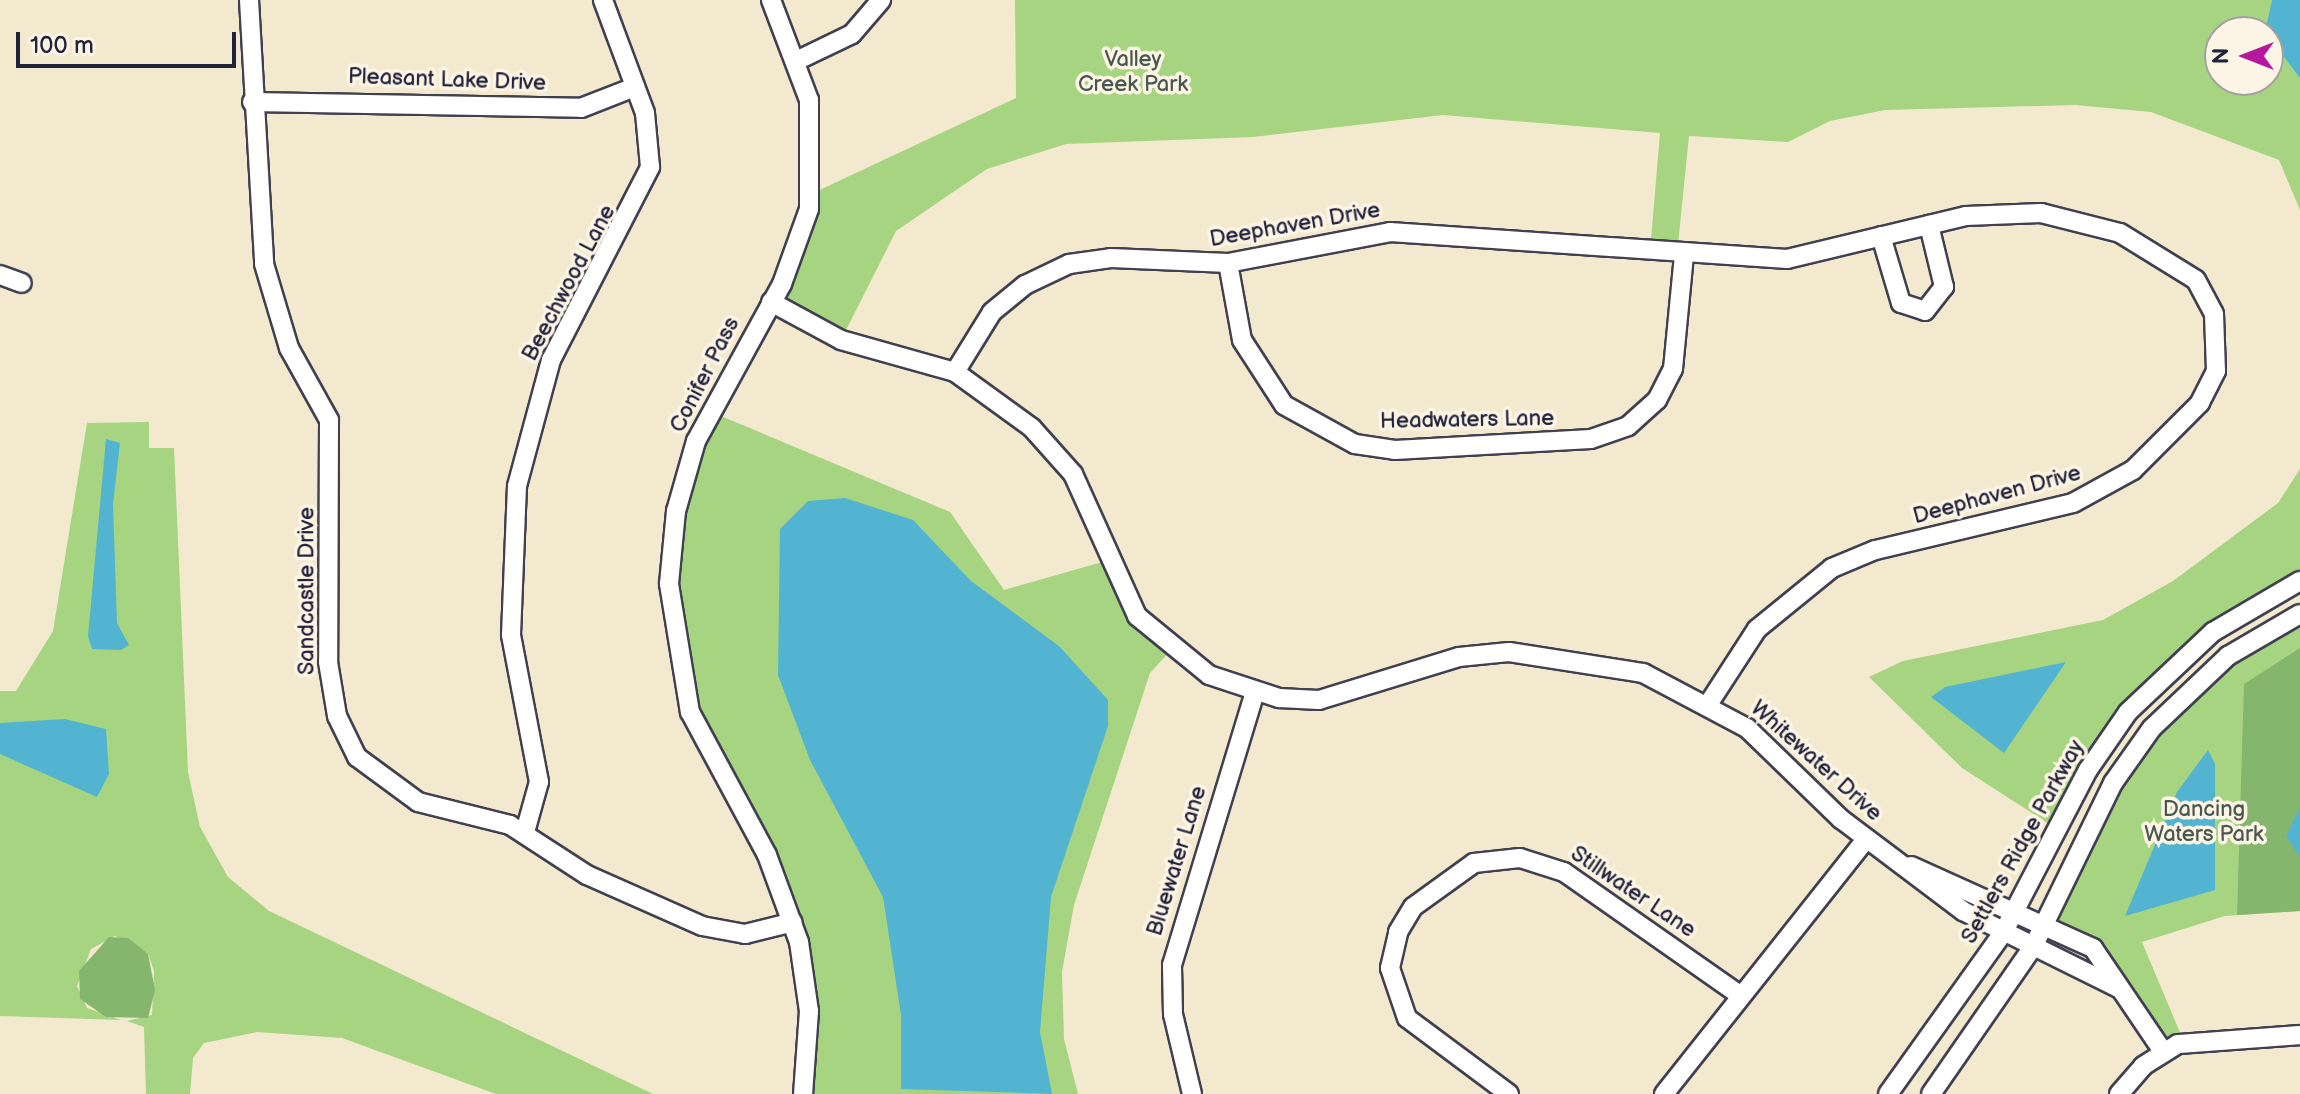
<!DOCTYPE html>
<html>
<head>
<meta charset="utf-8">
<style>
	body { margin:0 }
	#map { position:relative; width:2300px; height:1094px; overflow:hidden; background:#f3e9cf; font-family:"Balsamiq Sans",sans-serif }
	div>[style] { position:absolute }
	.green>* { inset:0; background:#a7d480 }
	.forest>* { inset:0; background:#85b66e }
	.water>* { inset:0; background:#53b4d2 }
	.roads { filter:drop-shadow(2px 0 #414051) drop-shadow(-2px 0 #414051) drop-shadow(0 2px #414051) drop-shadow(0 -2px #414051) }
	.minor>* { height:18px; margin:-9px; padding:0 9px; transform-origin:9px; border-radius:9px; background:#fff }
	span { translate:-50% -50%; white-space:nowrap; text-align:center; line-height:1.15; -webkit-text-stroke:7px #fcf5e5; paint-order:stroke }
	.park-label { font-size:22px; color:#4a5750 }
	.street-label { font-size:22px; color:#22223b }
	.north { position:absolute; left:2204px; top:16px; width:80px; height:80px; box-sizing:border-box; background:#fcf5e5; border:2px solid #a5a1a1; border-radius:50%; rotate:270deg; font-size:22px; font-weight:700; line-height:32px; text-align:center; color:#22223b }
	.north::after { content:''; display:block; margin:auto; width:28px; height:36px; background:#b5179e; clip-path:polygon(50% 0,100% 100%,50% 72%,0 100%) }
	.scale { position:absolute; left:16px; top:32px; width:220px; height:36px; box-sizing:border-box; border:4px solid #22223b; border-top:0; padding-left:10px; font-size:24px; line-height:28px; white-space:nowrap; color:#22223b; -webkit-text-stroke:6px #fcf5e5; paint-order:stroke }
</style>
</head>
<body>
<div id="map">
	<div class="green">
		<div style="clip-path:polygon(evenodd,1015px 0,2300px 0,2300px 210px,2279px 160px,2151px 112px,2075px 105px,1885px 110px,1830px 121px,1788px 142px,1689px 136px,1677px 254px,1650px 252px,1660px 133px,1443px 115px,1253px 137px,1066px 144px,987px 169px,896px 231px,841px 340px,771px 302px,811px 194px,1016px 98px,1015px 0,2220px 32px,2268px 32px,2268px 80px,2220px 80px,2220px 32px)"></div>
		<div style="clip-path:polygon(709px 411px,950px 512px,1004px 590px,1113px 559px,1121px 586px,1171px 650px,1150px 673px,1074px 905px,1062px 972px,1064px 1039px,1078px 1094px,803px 1094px,809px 1040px,787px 904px,702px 743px,671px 544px)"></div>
		<div style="clip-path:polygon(149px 422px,149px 448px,174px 448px,188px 772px,200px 827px,228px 877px,269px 911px,653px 1094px,496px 1094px,342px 1038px,257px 1032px,204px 1043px,193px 1058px,190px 1094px,146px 1094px,144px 1027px,127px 1021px,152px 1015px,154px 971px,148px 954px,115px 936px,91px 949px,77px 986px,87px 1008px,121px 1020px,0 1016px,0 691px,16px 691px,53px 631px,87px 423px)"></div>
		<div style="clip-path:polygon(2300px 469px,2300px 581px,2150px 687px,2057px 829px,1962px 768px,1869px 677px,1903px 661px,2103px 620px,2173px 581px,2278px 503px)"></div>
		<div style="clip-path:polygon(2300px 614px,2300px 911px,2225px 916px,2142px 942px,2184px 1042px,2162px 1050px,2110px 966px,2047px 921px,2091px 825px,2176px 704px)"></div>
	</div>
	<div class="forest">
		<div style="clip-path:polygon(2300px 648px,2300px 911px,2237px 915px,2244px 684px)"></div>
		<div style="clip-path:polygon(109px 937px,128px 938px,148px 954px,155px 990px,148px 1018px,106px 1017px,80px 999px,79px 971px)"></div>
	</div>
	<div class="water">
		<div style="clip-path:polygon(2272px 0,2300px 0,2300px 78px,2265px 32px)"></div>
		<div style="clip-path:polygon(106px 439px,120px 443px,113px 504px,117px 623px,129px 645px,121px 650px,92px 649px,88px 636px)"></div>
		<div style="clip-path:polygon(845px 498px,913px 520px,971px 581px,1060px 647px,1108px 700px,1108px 726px,1051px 897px,1040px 1032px,1052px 1094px,901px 1089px,901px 1015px,883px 897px,810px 760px,778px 675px,780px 529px,808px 501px)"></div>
		<div style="clip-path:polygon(2066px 662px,2004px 753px,1931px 697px,1945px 687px)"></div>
		<div style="clip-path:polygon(65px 719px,106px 729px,109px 774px,97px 797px,0 754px,0 723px)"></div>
		<div style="clip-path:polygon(2208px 750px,2215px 764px,2215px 890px,2125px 916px,2177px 792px)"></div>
		<div style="clip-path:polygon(2300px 807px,2300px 857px,2286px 836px)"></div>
	</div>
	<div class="roads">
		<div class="minor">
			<div style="left:249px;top:0;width:264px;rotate:86.7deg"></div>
			<div style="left:264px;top:264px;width:88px;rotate:73.4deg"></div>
			<div style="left:289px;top:348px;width:82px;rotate:60.9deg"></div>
			<div style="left:329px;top:420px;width:242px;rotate:90.2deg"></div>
			<div style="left:328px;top:662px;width:55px;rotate:80.5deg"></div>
			<div style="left:337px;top:716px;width:46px;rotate:64deg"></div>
			<div style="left:357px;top:757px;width:76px;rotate:36.4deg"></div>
			<div style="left:418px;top:802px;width:95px;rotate:14deg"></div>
			<div style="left:510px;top:825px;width:92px;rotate:33deg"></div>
			<div style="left:587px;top:875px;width:126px;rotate:23.9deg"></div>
			<div style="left:702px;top:926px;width:44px;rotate:10.5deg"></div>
			<div style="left:745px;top:934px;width:49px;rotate:-14deg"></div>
			<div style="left:771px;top:0;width:107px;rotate:69.2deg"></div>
			<div style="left:809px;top:100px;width:109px;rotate:90deg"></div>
			<div style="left:809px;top:209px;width:80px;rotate:109.8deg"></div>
			<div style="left:782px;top:284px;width:179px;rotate:118.7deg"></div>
			<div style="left:696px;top:441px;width:73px;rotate:105.9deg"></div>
			<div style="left:676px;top:511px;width:73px;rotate:95.5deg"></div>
			<div style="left:669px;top:584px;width:130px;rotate:80.7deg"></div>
			<div style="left:690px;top:712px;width:162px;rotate:61.7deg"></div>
			<div style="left:767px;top:855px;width:93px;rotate:69.8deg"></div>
			<div style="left:799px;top:942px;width:70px;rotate:81.8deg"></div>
			<div style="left:809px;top:1011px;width:83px;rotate:94.1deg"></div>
			<div style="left:796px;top:61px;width:62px;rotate:-25.7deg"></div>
			<div style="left:852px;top:34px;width:45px;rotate:-49.5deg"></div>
			<div style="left:252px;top:102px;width:329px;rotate:1deg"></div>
			<div style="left:581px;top:108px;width:58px;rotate:-21.3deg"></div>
			<div style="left:1881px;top:236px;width:70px;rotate:73.4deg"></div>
			<div style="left:1901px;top:303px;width:25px;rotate:18deg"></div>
			<div style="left:1925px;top:311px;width:31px;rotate:-52deg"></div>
			<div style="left:1944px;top:287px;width:64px;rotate:-103.6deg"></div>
			<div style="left:1228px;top:263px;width:78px;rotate:79.7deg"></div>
			<div style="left:1242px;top:340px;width:77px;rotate:57.1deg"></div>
			<div style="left:1284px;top:405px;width:81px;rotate:28.8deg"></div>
			<div style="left:1355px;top:444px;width:40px;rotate:8.5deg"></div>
			<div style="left:1395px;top:450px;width:196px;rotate:-3.2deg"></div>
			<div style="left:1591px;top:439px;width:39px;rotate:-19deg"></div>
			<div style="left:1628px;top:426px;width:39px;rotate:-42deg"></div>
			<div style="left:1657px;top:400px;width:35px;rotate:-63deg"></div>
			<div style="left:1673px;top:369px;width:115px;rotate:-84.5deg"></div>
			<div style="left:0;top:275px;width:23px;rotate:20deg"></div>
			<div style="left:771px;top:302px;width:80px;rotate:28.5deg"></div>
			<div style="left:841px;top:340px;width:118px;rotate:15.7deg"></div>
			<div style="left:955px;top:372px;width:95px;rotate:36deg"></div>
			<div style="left:1032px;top:428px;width:62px;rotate:48.3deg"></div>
			<div style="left:1073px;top:474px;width:156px;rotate:65.7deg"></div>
			<div style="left:1137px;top:616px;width:93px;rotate:39.3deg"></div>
			<div style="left:1209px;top:675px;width:74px;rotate:18.2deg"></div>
			<div style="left:1279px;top:698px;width:40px;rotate:2.9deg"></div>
			<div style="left:1319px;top:700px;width:146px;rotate:-17.1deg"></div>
			<div style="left:1459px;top:657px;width:50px;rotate:-5.7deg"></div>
			<div style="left:1509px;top:652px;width:136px;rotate:8.9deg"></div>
			<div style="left:1643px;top:673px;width:118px;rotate:27.9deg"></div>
			<div style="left:1747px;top:728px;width:131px;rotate:44.1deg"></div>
			<div style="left:1841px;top:819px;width:153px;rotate:37deg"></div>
			<div style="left:1963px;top:911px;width:175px;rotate:26.4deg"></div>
			<div style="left:955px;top:372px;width:70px;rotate:-58.3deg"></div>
			<div style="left:992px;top:312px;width:43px;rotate:-39.3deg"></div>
			<div style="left:1025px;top:285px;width:49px;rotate:-25.5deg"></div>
			<div style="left:1069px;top:264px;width:42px;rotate:-8.1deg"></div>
			<div style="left:1111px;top:258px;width:117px;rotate:2.4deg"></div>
			<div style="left:1228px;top:263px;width:165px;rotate:-10.8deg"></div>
			<div style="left:1390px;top:232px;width:398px;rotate:3.9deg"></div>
			<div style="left:1787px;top:259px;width:184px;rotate:-13.5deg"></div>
			<div style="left:1966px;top:216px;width:75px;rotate:-2.3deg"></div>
			<div style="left:2041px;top:213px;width:81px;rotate:14.2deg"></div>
			<div style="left:2120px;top:233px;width:89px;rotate:31.7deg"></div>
			<div style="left:2196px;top:280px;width:38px;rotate:62deg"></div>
			<div style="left:2214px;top:314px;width:57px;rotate:88deg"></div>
			<div style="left:2216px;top:371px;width:36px;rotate:117deg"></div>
			<div style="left:2200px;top:403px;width:95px;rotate:135deg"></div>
			<div style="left:2133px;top:470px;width:68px;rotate:151.2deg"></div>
			<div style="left:2073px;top:503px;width:204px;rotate:166.6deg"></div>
			<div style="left:1875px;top:550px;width:47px;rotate:157.3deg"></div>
			<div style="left:1832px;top:568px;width:97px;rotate:140.9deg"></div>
			<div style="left:1757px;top:629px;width:88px;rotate:123deg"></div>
			<div style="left:525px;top:832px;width:52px;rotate:-74.4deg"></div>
			<div style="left:539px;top:782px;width:150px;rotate:-100.8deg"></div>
			<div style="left:511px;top:635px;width:149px;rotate:-87.7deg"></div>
			<div style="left:517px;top:486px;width:131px;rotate:-74.9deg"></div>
			<div style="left:551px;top:360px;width:217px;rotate:-62.8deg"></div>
			<div style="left:650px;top:167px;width:54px;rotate:-95.3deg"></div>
			<div style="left:645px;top:113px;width:121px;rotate:-110.4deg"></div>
			<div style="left:1911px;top:866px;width:200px;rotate:24.3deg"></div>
			<div style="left:2093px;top:948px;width:123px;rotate:55.9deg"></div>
			<div style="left:1192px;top:1094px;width:82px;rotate:-103.4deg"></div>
			<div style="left:1173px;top:1014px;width:49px;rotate:-91.2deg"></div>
			<div style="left:1172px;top:965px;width:286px;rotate:-73.1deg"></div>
			<div style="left:1509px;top:1094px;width:127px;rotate:-143.3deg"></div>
			<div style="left:1407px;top:1018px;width:53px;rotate:-108.8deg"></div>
			<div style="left:1390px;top:968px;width:37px;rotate:-77deg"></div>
			<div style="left:1398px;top:932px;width:29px;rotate:-59deg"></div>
			<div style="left:1413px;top:907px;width:75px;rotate:-35.8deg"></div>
			<div style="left:1474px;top:863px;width:46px;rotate:-6.2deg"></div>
			<div style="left:1520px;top:858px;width:46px;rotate:17.7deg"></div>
			<div style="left:1564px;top:872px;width:216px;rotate:35deg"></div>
			<div style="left:1664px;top:1094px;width:325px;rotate:-51.6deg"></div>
			<div style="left:1888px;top:1094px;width:198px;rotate:-54.5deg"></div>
			<div style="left:2003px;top:933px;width:184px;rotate:-62.5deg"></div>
			<div style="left:2088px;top:770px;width:70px;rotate:-55.4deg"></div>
			<div style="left:2128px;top:712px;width:117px;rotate:-43.3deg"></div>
			<div style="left:2213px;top:632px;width:101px;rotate:-30.4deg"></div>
			<div style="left:1931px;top:1094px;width:181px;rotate:-55.3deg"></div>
			<div style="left:2034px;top:945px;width:180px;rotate:-64deg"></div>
			<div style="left:2113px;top:783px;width:67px;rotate:-54.7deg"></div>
			<div style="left:2152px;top:728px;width:105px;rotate:-43.5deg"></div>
			<div style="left:2228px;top:656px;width:83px;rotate:-30.3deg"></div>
			<div style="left:2119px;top:1094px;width:37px;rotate:-49deg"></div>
			<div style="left:2143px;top:1066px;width:41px;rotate:-32.2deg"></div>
			<div style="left:2178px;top:1044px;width:122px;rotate:-4.2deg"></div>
		</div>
	</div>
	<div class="park-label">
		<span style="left:1133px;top:72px">Valley<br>Creek Park</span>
		<span style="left:2204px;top:822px">Dancing<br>Waters Park</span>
	</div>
	<div class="street-label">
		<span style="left:447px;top:80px;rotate:2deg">Pleasant Lake Drive</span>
		<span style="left:1295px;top:225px;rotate:-10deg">Deephaven Drive</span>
		<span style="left:569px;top:283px;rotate:-62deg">Beechwood Lane</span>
		<span style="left:705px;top:375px;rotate:-63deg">Conifer Pass</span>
		<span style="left:1467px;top:420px;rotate:-1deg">Headwaters Lane</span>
		<span style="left:1997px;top:495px;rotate:-15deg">Deephaven Drive</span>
		<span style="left:307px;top:591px;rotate:-90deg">Sandcastle Drive</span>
		<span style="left:1816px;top:761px;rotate:42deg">Whitewater Drive</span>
		<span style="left:2023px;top:842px;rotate:-61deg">Settlers Ridge Parkway</span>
		<span style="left:1177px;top:861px;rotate:-73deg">Bluewater Lane</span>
		<span style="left:1633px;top:892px;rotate:34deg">Stillwater Lane</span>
	</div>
	<div class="north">N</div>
	<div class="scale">100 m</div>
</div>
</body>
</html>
